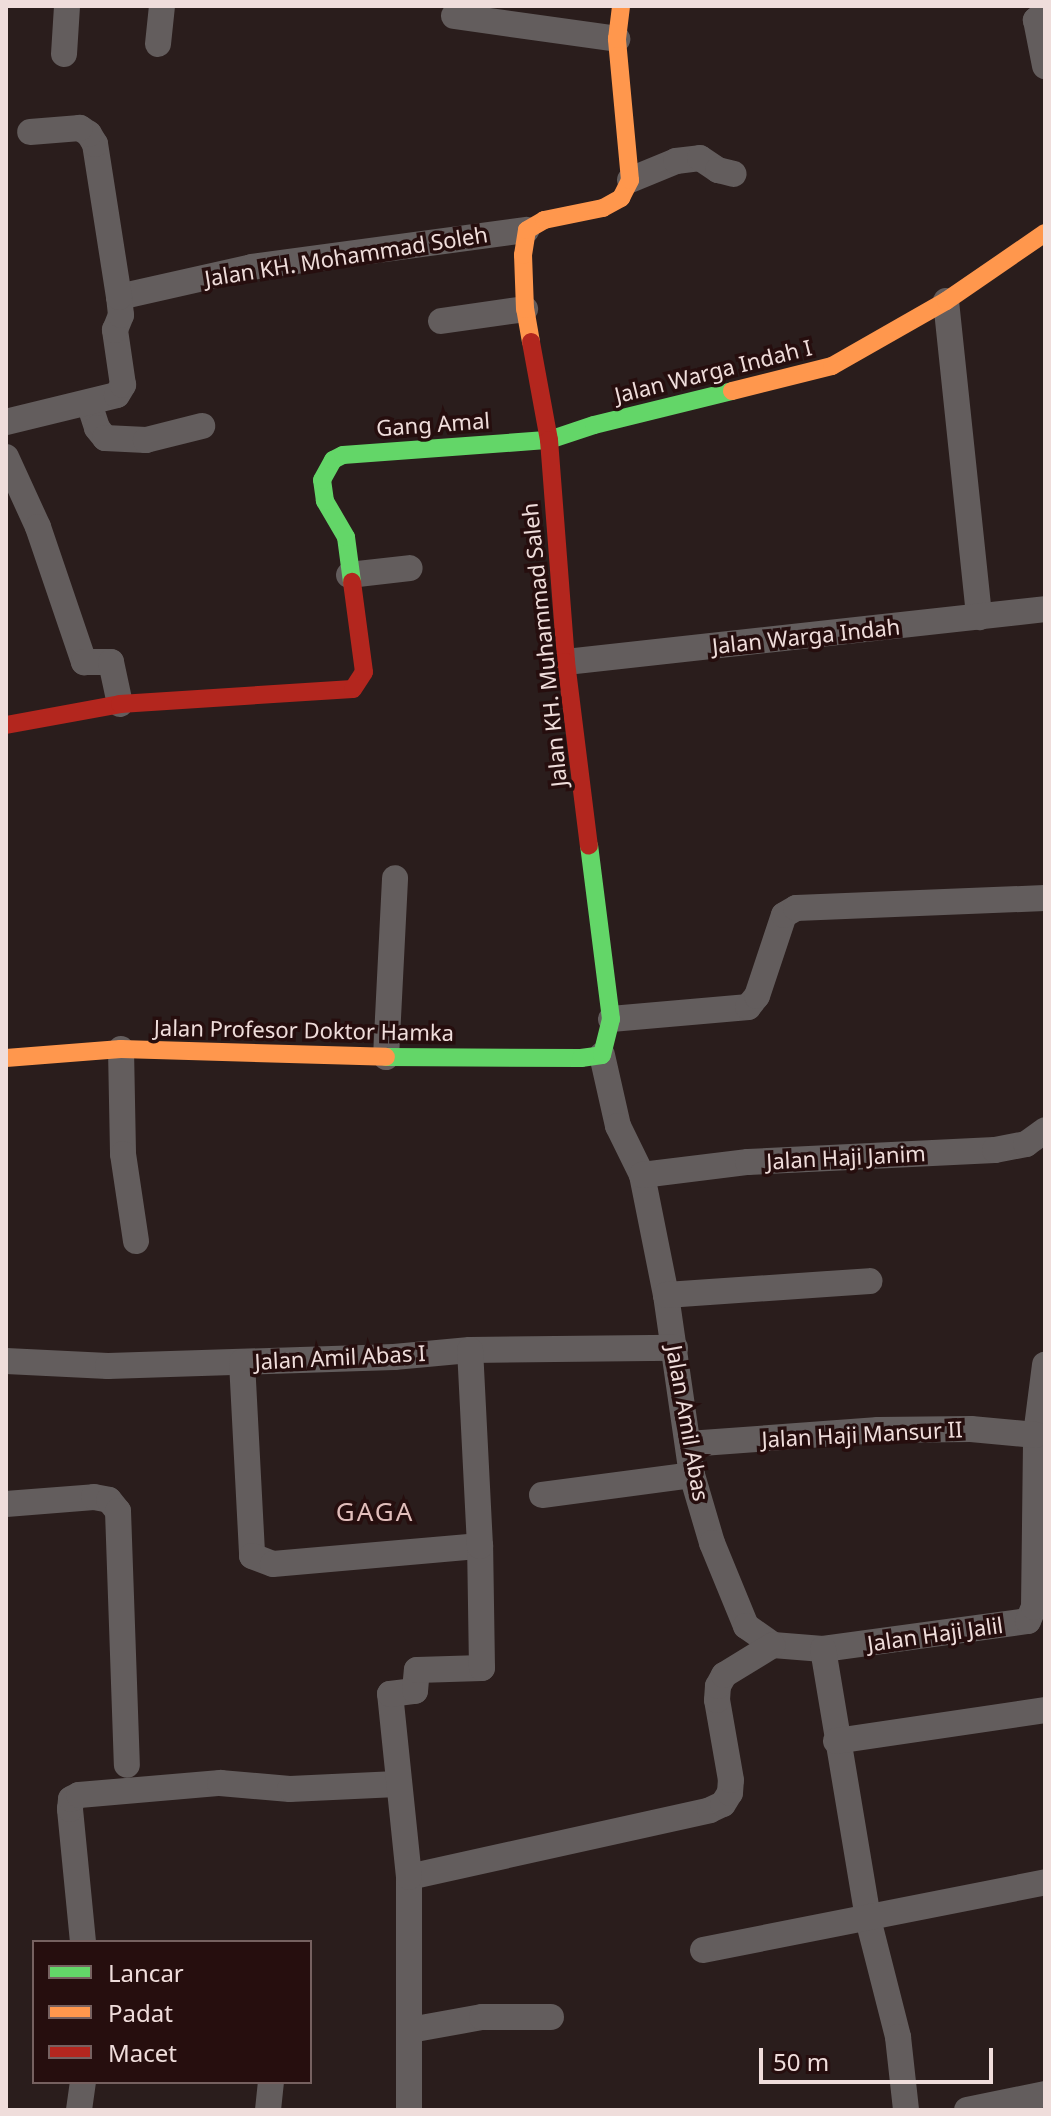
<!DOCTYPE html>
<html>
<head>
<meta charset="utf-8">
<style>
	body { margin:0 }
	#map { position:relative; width:1051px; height:2116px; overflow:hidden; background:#2a1d1c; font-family:"Noto Sans",sans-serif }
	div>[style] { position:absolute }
	.street>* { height:26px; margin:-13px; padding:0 13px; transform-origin:13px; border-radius:13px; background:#635d5d }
	.fast>* { height:18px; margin:-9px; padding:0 9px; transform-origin:9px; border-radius:9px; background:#63d668 }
	.slow>* { height:18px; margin:-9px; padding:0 9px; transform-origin:9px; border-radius:9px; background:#ff974d }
	.jam>* { height:18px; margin:-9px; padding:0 9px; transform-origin:9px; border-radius:9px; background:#b3261e }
	span { translate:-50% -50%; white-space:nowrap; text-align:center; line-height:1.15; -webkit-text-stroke:7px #260e0e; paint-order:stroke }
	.street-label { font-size:22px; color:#efdddb }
	.quarter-label { font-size:26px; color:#e1bebb; letter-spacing:2px }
	.frame { position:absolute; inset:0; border:8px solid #efdddb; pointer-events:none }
	.legend { position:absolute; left:32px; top:1940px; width:280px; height:144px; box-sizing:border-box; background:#260e0e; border:2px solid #766160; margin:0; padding:10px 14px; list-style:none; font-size:24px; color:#efdddb }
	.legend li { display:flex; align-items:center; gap:16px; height:40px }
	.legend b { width:40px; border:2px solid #766160 }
	.scale { position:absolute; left:759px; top:2048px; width:234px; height:36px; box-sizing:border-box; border:4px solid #efdddb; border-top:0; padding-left:10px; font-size:24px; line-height:28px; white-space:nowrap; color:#efdddb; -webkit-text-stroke:6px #260e0e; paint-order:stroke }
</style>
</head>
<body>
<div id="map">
	<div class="street">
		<div style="left:1044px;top:6px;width:7px;rotate:90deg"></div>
		<div style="left:1044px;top:13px;width:11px;rotate:139deg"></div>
		<div style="left:1036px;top:20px;width:47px;rotate:78.9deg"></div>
		<div style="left:454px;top:16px;width:165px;rotate:8deg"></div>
		<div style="left:158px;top:44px;width:38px;rotate:-84deg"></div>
		<div style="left:64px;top:54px;width:48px;rotate:-86.4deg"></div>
		<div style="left:630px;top:180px;width:50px;rotate:-22.4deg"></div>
		<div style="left:676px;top:161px;width:24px;rotate:-7deg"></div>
		<div style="left:700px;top:158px;width:22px;rotate:34deg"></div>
		<div style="left:718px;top:170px;width:16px;rotate:14deg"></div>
		<div style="left:119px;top:297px;width:136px;rotate:-12.7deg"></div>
		<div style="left:252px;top:267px;width:277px;rotate:-7.7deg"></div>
		<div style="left:946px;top:301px;width:318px;rotate:84deg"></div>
		<div style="left:441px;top:321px;width:85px;rotate:-8.1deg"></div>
		<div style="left:89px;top:403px;width:26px;rotate:72deg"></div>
		<div style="left:97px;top:428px;width:13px;rotate:51deg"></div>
		<div style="left:105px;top:438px;width:41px;rotate:2.8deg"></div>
		<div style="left:146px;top:440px;width:58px;rotate:-14deg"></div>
		<div style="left:6px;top:422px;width:114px;rotate:-13.7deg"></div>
		<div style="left:117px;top:395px;width:12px;rotate:-59deg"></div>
		<div style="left:123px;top:385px;width:56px;rotate:-98.3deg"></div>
		<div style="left:115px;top:330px;width:16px;rotate:-68deg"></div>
		<div style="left:121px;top:315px;width:18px;rotate:-96deg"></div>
		<div style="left:119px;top:297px;width:155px;rotate:-98.9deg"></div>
		<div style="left:95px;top:144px;width:12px;rotate:-121deg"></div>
		<div style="left:89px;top:134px;width:11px;rotate:-146deg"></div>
		<div style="left:80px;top:128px;width:50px;rotate:175.4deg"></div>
		<div style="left:6px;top:457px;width:77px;rotate:65.4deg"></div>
		<div style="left:38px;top:527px;width:143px;rotate:71.2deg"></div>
		<div style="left:84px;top:662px;width:27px"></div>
		<div style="left:111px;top:662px;width:43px;rotate:77.9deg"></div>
		<div style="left:349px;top:575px;width:61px;rotate:-6.5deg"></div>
		<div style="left:566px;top:662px;width:482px;rotate:-6.3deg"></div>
		<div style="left:611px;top:1019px;width:138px;rotate:-5deg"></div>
		<div style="left:748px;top:1007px;width:14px;rotate:-51deg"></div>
		<div style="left:757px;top:996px;width:85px;rotate:-71.6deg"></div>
		<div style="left:784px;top:915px;width:14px;rotate:-30deg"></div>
		<div style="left:796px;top:908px;width:249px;rotate:-2.3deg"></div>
		<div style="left:121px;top:1049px;width:105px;rotate:88.9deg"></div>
		<div style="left:123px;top:1154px;width:88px;rotate:81.5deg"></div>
		<div style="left:602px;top:1055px;width:73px;rotate:77.3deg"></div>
		<div style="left:618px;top:1126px;width:55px;rotate:63.9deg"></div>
		<div style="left:642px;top:1175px;width:122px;rotate:78.7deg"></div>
		<div style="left:666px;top:1295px;width:182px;rotate:81.8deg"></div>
		<div style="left:692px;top:1475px;width:71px;rotate:73.6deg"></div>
		<div style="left:712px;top:1543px;width:90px;rotate:67.7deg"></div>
		<div style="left:746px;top:1626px;width:33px;rotate:35deg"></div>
		<div style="left:773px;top:1645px;width:50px;rotate:4.6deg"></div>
		<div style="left:823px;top:1649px;width:207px;rotate:-7.8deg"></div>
		<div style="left:1028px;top:1621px;width:15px;rotate:-67deg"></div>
		<div style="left:1034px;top:1607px;width:172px;rotate:-89.3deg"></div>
		<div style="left:1036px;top:1435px;width:71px;rotate:-82.7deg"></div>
		<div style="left:386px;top:1057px;width:179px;rotate:-87.1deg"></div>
		<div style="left:642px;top:1175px;width:107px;rotate:-7deg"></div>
		<div style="left:748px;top:1162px;width:247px;rotate:-2.8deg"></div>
		<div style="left:995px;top:1150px;width:32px;rotate:-11deg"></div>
		<div style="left:1026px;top:1144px;width:24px;rotate:-36deg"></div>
		<div style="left:666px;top:1295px;width:204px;rotate:-3.9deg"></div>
		<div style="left:6px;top:1361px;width:102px;rotate:2.8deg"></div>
		<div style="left:108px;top:1366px;width:286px;rotate:-1.8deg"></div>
		<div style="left:394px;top:1357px;width:76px;rotate:-5.3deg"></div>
		<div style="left:470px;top:1350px;width:205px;rotate:-0.6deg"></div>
		<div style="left:242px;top:1362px;width:194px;rotate:87deg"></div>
		<div style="left:252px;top:1556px;width:22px;rotate:21deg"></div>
		<div style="left:273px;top:1564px;width:208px;rotate:-5deg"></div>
		<div style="left:688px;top:1444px;width:191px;rotate:-4.2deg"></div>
		<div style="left:878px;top:1430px;width:93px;rotate:-0.6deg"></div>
		<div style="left:971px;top:1429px;width:65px;rotate:5.3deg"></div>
		<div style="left:542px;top:1495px;width:151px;rotate:-7.6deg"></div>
		<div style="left:6px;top:1504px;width:88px;rotate:-4.5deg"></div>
		<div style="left:94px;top:1497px;width:15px;rotate:11deg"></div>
		<div style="left:109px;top:1500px;width:14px;rotate:51deg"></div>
		<div style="left:118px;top:1511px;width:254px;rotate:88deg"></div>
		<div style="left:823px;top:1649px;width:274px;rotate:80.5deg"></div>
		<div style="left:868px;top:1919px;width:122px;rotate:75.7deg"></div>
		<div style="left:898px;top:2037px;width:73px;rotate:83.7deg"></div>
		<div style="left:836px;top:1741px;width:211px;rotate:-8.4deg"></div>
		<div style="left:409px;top:1877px;width:308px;rotate:-12.5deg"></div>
		<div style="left:710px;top:1810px;width:14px;rotate:-25deg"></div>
		<div style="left:723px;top:1804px;width:13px;rotate:-58deg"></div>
		<div style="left:730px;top:1793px;width:13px;rotate:-86deg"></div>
		<div style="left:731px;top:1780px;width:81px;rotate:-99.9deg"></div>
		<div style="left:717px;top:1700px;width:14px;rotate:-86deg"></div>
		<div style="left:718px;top:1686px;width:13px;rotate:-61deg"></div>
		<div style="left:724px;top:1675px;width:57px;rotate:-31.5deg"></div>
		<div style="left:83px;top:1942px;width:134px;rotate:-95.6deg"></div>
		<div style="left:70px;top:1809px;width:10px;rotate:-84deg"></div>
		<div style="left:71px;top:1799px;width:9px;rotate:-27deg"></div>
		<div style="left:79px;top:1795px;width:142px;rotate:-4.9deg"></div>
		<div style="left:220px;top:1783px;width:70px;rotate:4.9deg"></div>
		<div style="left:290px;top:1789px;width:107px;rotate:-2.7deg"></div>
		<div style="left:703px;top:1950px;width:349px;rotate:-11.2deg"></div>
		<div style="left:410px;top:2030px;width:73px;rotate:-10.2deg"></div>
		<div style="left:482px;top:2017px;width:69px"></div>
		<div style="left:79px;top:2110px;width:28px;rotate:-82deg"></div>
		<div style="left:268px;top:2110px;width:28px;rotate:-84deg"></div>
		<div style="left:409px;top:2110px;width:233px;rotate:-90deg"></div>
		<div style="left:409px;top:1877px;width:184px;rotate:-95.9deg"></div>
		<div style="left:390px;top:1694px;width:25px;rotate:-7deg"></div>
		<div style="left:415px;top:1691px;width:21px;rotate:-85deg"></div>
		<div style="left:417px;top:1670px;width:65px;rotate:-1.8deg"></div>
		<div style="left:482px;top:1668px;width:122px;rotate:-90.9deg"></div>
		<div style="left:480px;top:1546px;width:196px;rotate:-92.9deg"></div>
		<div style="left:967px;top:2110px;width:80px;rotate:-11.6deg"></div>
	</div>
	<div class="fast">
		<div style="left:352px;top:582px;width:45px;rotate:-97.6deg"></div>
		<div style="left:346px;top:537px;width:42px;rotate:-120.3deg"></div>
		<div style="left:325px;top:501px;width:21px;rotate:-98deg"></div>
		<div style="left:322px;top:480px;width:23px;rotate:-61deg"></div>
		<div style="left:333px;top:460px;width:11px;rotate:-27deg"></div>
		<div style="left:343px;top:455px;width:207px;rotate:-4.2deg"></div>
		<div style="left:549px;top:440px;width:47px;rotate:-18.4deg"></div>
		<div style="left:594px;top:425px;width:142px;rotate:-13.8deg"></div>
		<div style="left:386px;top:1057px;width:195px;rotate:0.3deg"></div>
		<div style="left:581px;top:1058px;width:21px;rotate:-8deg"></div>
		<div style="left:602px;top:1055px;width:37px;rotate:-76deg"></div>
		<div style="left:611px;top:1019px;width:174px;rotate:-97.2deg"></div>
	</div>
	<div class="slow">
		<div style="left:531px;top:342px;width:34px;rotate:-100deg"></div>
		<div style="left:525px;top:309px;width:54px;rotate:-92.1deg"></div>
		<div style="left:523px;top:255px;width:25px;rotate:-81deg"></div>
		<div style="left:527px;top:230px;width:20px;rotate:-30deg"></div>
		<div style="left:544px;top:220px;width:60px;rotate:-11.5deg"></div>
		<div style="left:603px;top:208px;width:21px;rotate:-29deg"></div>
		<div style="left:621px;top:198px;width:20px;rotate:-63deg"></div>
		<div style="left:630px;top:180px;width:142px;rotate:-95.3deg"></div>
		<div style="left:617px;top:39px;width:33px;rotate:-83deg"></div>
		<div style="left:732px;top:391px;width:103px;rotate:-14deg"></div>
		<div style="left:832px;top:366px;width:131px;rotate:-29.7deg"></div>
		<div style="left:946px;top:301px;width:120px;rotate:-34.5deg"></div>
		<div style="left:6px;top:1058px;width:115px;rotate:-4.5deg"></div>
		<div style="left:121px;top:1049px;width:265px;rotate:1.7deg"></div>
	</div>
	<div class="jam">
		<div style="left:531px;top:342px;width:100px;rotate:79.6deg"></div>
		<div style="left:549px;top:440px;width:223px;rotate:85.6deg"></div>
		<div style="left:566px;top:662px;width:185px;rotate:82.9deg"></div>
		<div style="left:6px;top:725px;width:116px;rotate:-10.4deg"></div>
		<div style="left:120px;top:704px;width:233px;rotate:-3.7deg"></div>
		<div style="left:353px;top:689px;width:20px;rotate:-57deg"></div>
		<div style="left:364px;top:672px;width:91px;rotate:-97.6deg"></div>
	</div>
	<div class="street-label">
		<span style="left:346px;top:256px;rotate:-9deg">Jalan KH. Mohammad Soleh</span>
		<span style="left:713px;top:371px;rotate:-14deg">Jalan Warga Indah I</span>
		<span style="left:433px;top:424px;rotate:-4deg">Gang Amal</span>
		<span style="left:806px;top:636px;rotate:-6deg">Jalan Warga Indah</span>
		<span style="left:544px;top:645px;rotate:-96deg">Jalan KH. Muhammad Saleh</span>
		<span style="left:304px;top:1030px;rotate:1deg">Jalan Profesor Doktor Hamka</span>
		<span style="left:846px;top:1157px;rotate:-3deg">Jalan Haji Janim</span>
		<span style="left:340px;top:1357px;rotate:-3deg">Jalan Amil Abas I</span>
		<span style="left:688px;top:1423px;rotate:80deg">Jalan Amil Abas</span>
		<span style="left:862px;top:1434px;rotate:-3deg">Jalan Haji Mansur II</span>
		<span style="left:935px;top:1634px;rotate:-8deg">Jalan Haji Jalil</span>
	</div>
	<div class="quarter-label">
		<span style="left:375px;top:1512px">GAGA</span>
	</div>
	<div class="frame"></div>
	<ul class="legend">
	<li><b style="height:10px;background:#63d668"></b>Lancar</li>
	<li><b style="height:10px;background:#ff974d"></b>Padat</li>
	<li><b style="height:10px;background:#b3261e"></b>Macet</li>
	</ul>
	<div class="scale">50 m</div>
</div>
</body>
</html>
